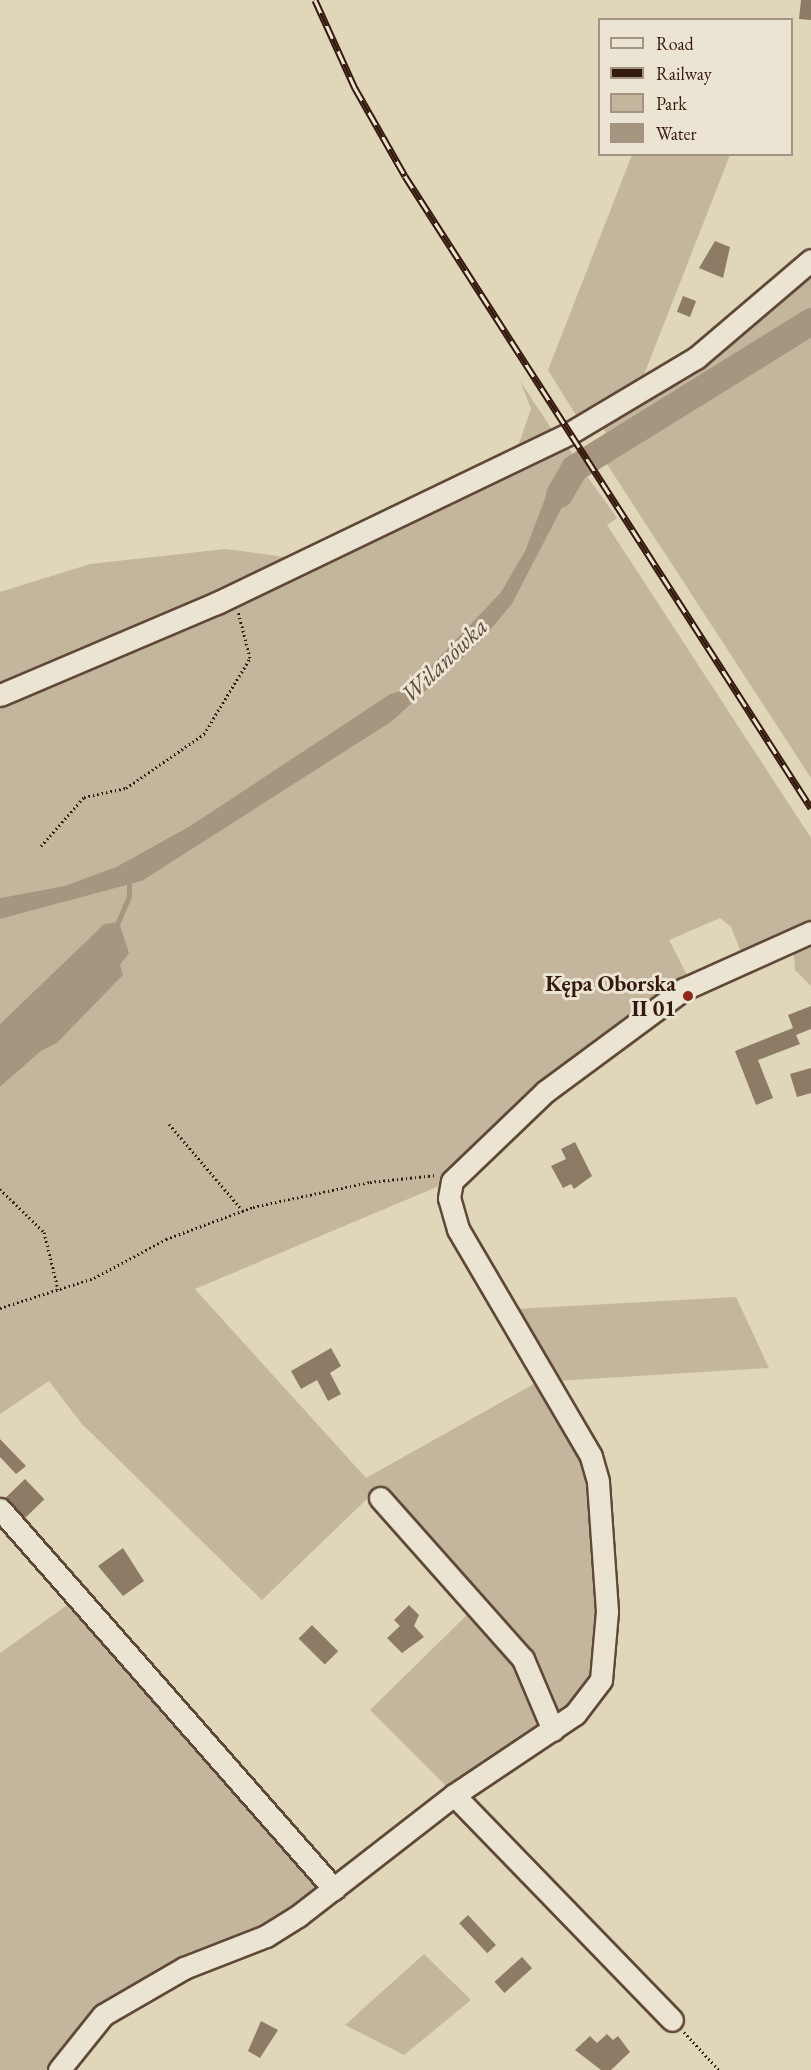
<!DOCTYPE html>
<html>
<head>
<meta charset="utf-8">
<style>
	body { margin:0 }
	#map { position:relative; width:811px; height:2070px; overflow:hidden; background:#e0d6b9; font-family:"EB Garamond",serif }
	div>[style] { position:absolute }
	.green>* { inset:0; background:#c3b69c }
	.water>* { inset:0; background:#a6967f }
	.stream>* { height:4.5px; margin:-2.25px; padding:0 2.25px; transform-origin:2.25px; border-radius:2.25px; background:#a6967f }
	.river>* { height:27px; margin:-13.5px; padding:0 13.5px; transform-origin:13.5px; border-radius:13.5px; background:#a6967f }
	.building>* { inset:0; background:#8e7b66; transform-origin:0 0 }
	.path>* { height:3px; margin-top:-1.5px; transform-origin:0; background:repeating-linear-gradient(90deg,#36190d 0 1.5px,transparent 0 4.5px) }
	.roads { filter:drop-shadow(2px 0 #604838) drop-shadow(-2px 0 #604838) drop-shadow(0 2px #604838) drop-shadow(0 -2px #604838) }
	.minor>* { height:21px; margin:-10.5px; padding:0 10.5px; transform-origin:10.5px; border-radius:10.5px; background:#ebe4d2 }
	.rail>* { height:7px; margin-top:-3.5px; transform-origin:0; background:repeating-linear-gradient(90deg,#ebe4d2 0 14px,#36190d 0 28px); box-sizing:border-box; border-block:2px solid #36190d }
	.dots>* { width:16px; height:16px; translate:-50% -50%; box-sizing:border-box; border:3px solid #ebe4d2; border-radius:50% }
	span { translate:-50% -50%; white-space:nowrap; text-align:center; line-height:1.15; -webkit-text-stroke:6px #ebe4d2; paint-order:stroke }
	.poi-label { font-size:22px; color:#36190d; font-weight:700 }
	.right { translate:-100% -50%; text-align:right }
	.water-label { font-size:24px; color:#5d4535; font-style:italic }
	.legend { position:absolute; left:598px; top:18px; width:195px; height:138px; box-sizing:border-box; background:#ebe4d2; border:2px solid #a39383; margin:0; padding:8px 10px; list-style:none; font-size:18px; color:#36190d }
	.legend li { display:flex; align-items:center; gap:12px; height:30px }
	.legend b { width:30px; border:2px solid #a39383 }
</style>
</head>
<body>
<div id="map">
	<div class="green">
		<div style="clip-path:polygon(632px 155px,730px 155px,640px 385px,579px 420px,548px 370px)"></div>
		<div style="clip-path:polygon(811px 269px,811px 778px,597px 449px,609px 440px,603px 427px,705px 360px)"></div>
		<div style="clip-path:polygon(520px 381px,555px 434px,516px 452px,531px 409px)"></div>
		<div style="clip-path:polygon(565px 443px,576px 459px,550px 485px,525px 551px,501px 592px,410px 688px,390px 694px,190px 826px,116px 867px,64px 886px,0 898px,0 705px,301px 577px)"></div>
		<div style="clip-path:polygon(582px 469px,617px 518px,607px 525px,811px 838px,811px 925px,741px 952px,731px 927px,720px 918px,669px 940px,689px 979px,490px 1132px,439px 1186px,195px 1289px,366px 1478px,539px 1381px,588px 1470px,603px 1538px,594px 1671px,571px 1709px,554px 1720px,526px 1656px,371px 1495px,262px 1600px,81px 1423px,49px 1381px,0 1414px,0 1087px,41px 1051px,57px 1043px,117px 981px,104px 924px,0 1024px,0 919px,142px 881px,391px 722px,480px 642px,512px 604px)"></div>
		<div style="clip-path:polygon(226px 549px,292px 558px,0 686px,0 592px,90px 564px)"></div>
		<div style="clip-path:polygon(811px 940px,811px 986px,795px 970px,793px 946px)"></div>
		<div style="clip-path:polygon(736px 1297px,769px 1368px,556px 1381px,515px 1309px)"></div>
		<div style="clip-path:polygon(73px 1601px,323px 1888px,271px 1925px,88px 2020px,51px 2070px,0 2070px,0 1653px)"></div>
		<div style="clip-path:polygon(471px 1611px,517px 1663px,541px 1729px,450px 1790px,370px 1710px)"></div>
		<div style="clip-path:polygon(424px 1954px,471px 2000px,404px 2055px,345px 2025px)"></div>
	</div>
	<div class="water">
		<div style="clip-path:polygon(576px 459px,582px 469px,512px 604px,480px 642px,391px 722px,142px 881px,0 919px,0 898px,64px 886px,116px 867px,190px 826px,390px 694px,410px 688px,501px 592px,525px 551px,550px 485px)"></div>
		<div style="clip-path:polygon(119px 922px,129px 953px,120px 965px,123px 975px,57px 1043px,41px 1051px,0 1087px,0 1024px,104px 924px)"></div>
	</div>
	<div class="stream">
		<div style="left:116px;top:927px;width:33px;rotate:-67deg"></div>
		<div style="left:129px;top:897px;width:16px;rotate:-90deg"></div>
	</div>
	<div class="river">
		<div style="left:559px;top:494px;width:30px;rotate:-60deg"></div>
		<div style="left:574px;top:468px;width:279px;rotate:-31.8deg"></div>
	</div>
	<div class="building">
		<div style="clip-path:polygon(801px 0,811px 0,811px 20px,799px 19px)"></div>
		<div style="clip-path:polygon(715px 241px,730px 247px,723px 278px,699px 268px)"></div>
		<div style="left:683px;top:296px;width:14px;height:17px;rotate:21deg"></div>
		<div style="clip-path:polygon(811px 1006px,811px 1029px,796px 1035px,800px 1044px,758px 1060px,773px 1098px,756px 1105px,735px 1051px,793px 1028px,788px 1015px)"></div>
		<div style="clip-path:polygon(811px 1068px,811px 1093px,797px 1097px,790px 1074px)"></div>
		<div style="clip-path:polygon(575px 1142px,592px 1176px,574px 1189px,571px 1184px,563px 1188px,551px 1166px,566px 1159px,561px 1149px)"></div>
		<div style="clip-path:polygon(331px 1348px,341px 1366px,330px 1373px,341px 1394px,328px 1401px,317px 1380px,301px 1389px,291px 1371px)"></div>
		<div style="clip-path:polygon(0 1439px,26px 1466px,16px 1474px,0 1457px)"></div>
		<div style="left:25px;top:1479px;width:28px;height:27px;rotate:46deg"></div>
		<div style="clip-path:polygon(123px 1548px,144px 1581px,123px 1596px,98px 1566px)"></div>
		<div style="clip-path:polygon(409px 1605px,419px 1615px,414px 1626px,424px 1637px,402px 1653px,387px 1638px,400px 1626px,394px 1620px)"></div>
		<div style="left:312px;top:1625px;width:37px;height:19px;rotate:45deg"></div>
		<div style="left:468px;top:1915px;width:41px;height:12px;rotate:47deg"></div>
		<div style="left:522px;top:1957px;width:15px;height:37px;rotate:48deg"></div>
		<div style="clip-path:polygon(261px 2021px,278px 2030px,260px 2058px,248px 2051px)"></div>
		<div style="clip-path:polygon(607px 2034px,613px 2040px,618px 2036px,630px 2052px,611px 2070px,601px 2070px,575px 2050px,590px 2036px,597px 2043px)"></div>
	</div>
	<div class="path">
		<div style="left:41px;top:846px;width:65px;rotate:-48.7deg"></div>
		<div style="left:84px;top:797px;width:43px;rotate:-12.1deg"></div>
		<div style="left:126px;top:788px;width:95px;rotate:-34.7deg"></div>
		<div style="left:204px;top:734px;width:89px;rotate:-58.8deg"></div>
		<div style="left:250px;top:658px;width:49px;rotate:-104.3deg"></div>
		<div style="left:169px;top:1124px;width:114px;rotate:49.6deg"></div>
		<div style="left:0;top:1189px;width:62px;rotate:44.3deg"></div>
		<div style="left:44px;top:1232px;width:59px;rotate:76.2deg"></div>
		<div style="left:0;top:1308px;width:99px;rotate:-17.7deg"></div>
		<div style="left:94px;top:1278px;width:82px;rotate:-28.4deg"></div>
		<div style="left:166px;top:1239px;width:93px;rotate:-20.2deg"></div>
		<div style="left:253px;top:1207px;width:120px;rotate:-12.1deg"></div>
		<div style="left:370px;top:1182px;width:67px;rotate:-6deg"></div>
		<div style="left:684px;top:2032px;width:52px;rotate:47.4deg"></div>
	</div>
	<div class="roads">
		<div class="minor">
			<div style="left:0;top:695px;width:236px;rotate:-23deg"></div>
			<div style="left:217px;top:603px;width:392px;rotate:-25.7deg"></div>
			<div style="left:570px;top:433px;width:147px;rotate:-30.8deg"></div>
			<div style="left:696px;top:358px;width:151px;rotate:-40.4deg"></div>
			<div style="left:380px;top:1498px;width:215px;rotate:48.4deg"></div>
			<div style="left:523px;top:1659px;width:77px;rotate:67.1deg"></div>
			<div style="left:0;top:1509px;width:506px;rotate:48.69deg"></div>
			<div style="left:454px;top:1795px;width:313px;rotate:45.9deg"></div>
			<div style="left:59px;top:2070px;width:70px;rotate:-51.3deg"></div>
			<div style="left:103px;top:2015px;width:94px;rotate:-30.1deg"></div>
			<div style="left:184px;top:1968px;width:88px;rotate:-21.3deg"></div>
			<div style="left:266px;top:1936px;width:38px;rotate:-32deg"></div>
			<div style="left:298px;top:1916px;width:197px;rotate:-37.8deg"></div>
			<div style="left:454px;top:1795px;width:146px;rotate:-33.8deg"></div>
			<div style="left:575px;top:1714px;width:43px;rotate:-52.6deg"></div>
			<div style="left:601px;top:1680px;width:69px;rotate:-85deg"></div>
			<div style="left:607px;top:1611px;width:130px;rotate:-94deg"></div>
			<div style="left:598px;top:1481px;width:26px;rotate:-106deg"></div>
			<div style="left:591px;top:1456px;width:263px;rotate:-120.4deg"></div>
			<div style="left:458px;top:1229px;width:32px;rotate:-106deg"></div>
			<div style="left:449px;top:1198px;width:17px;rotate:-80deg"></div>
			<div style="left:452px;top:1181px;width:130px;rotate:-43.8deg"></div>
			<div style="left:546px;top:1091px;width:172px;rotate:-36.5deg"></div>
			<div style="left:684px;top:989px;width:139px;rotate:-24.2deg"></div>
		</div>
	</div>
	<div class="rail">
		<div style="left:315px;top:0;width:97px;rotate:65.6deg"></div>
		<div style="left:355px;top:88px;width:101px;rotate:60.4deg"></div>
		<div style="left:405px;top:176px;width:751px;rotate:57.28deg"></div>
	</div>
	<div class="dots">
		<div style="left:688px;top:996px;background:#8f2418"></div>
	</div>
	<div class="poi-label">
		<span class="right" style="left:676px;top:996px">Kępa Oborska<br>II 01</span>
	</div>
	<div class="water-label">
		<span style="left:444px;top:660px;rotate:-44deg">Wilanówka</span>
	</div>
	<ul class="legend">
	<li><b style="height:8px;background:#ebe4d2"></b>Road</li>
	<li><b style="height:8px;background:#36190d"></b>Railway</li>
	<li><b style="height:16px;background:#c3b69c"></b>Park</li>
	<li><b style="height:16px;background:#a6967f"></b>Water</li>
	</ul>
</div>
</body>
</html>
